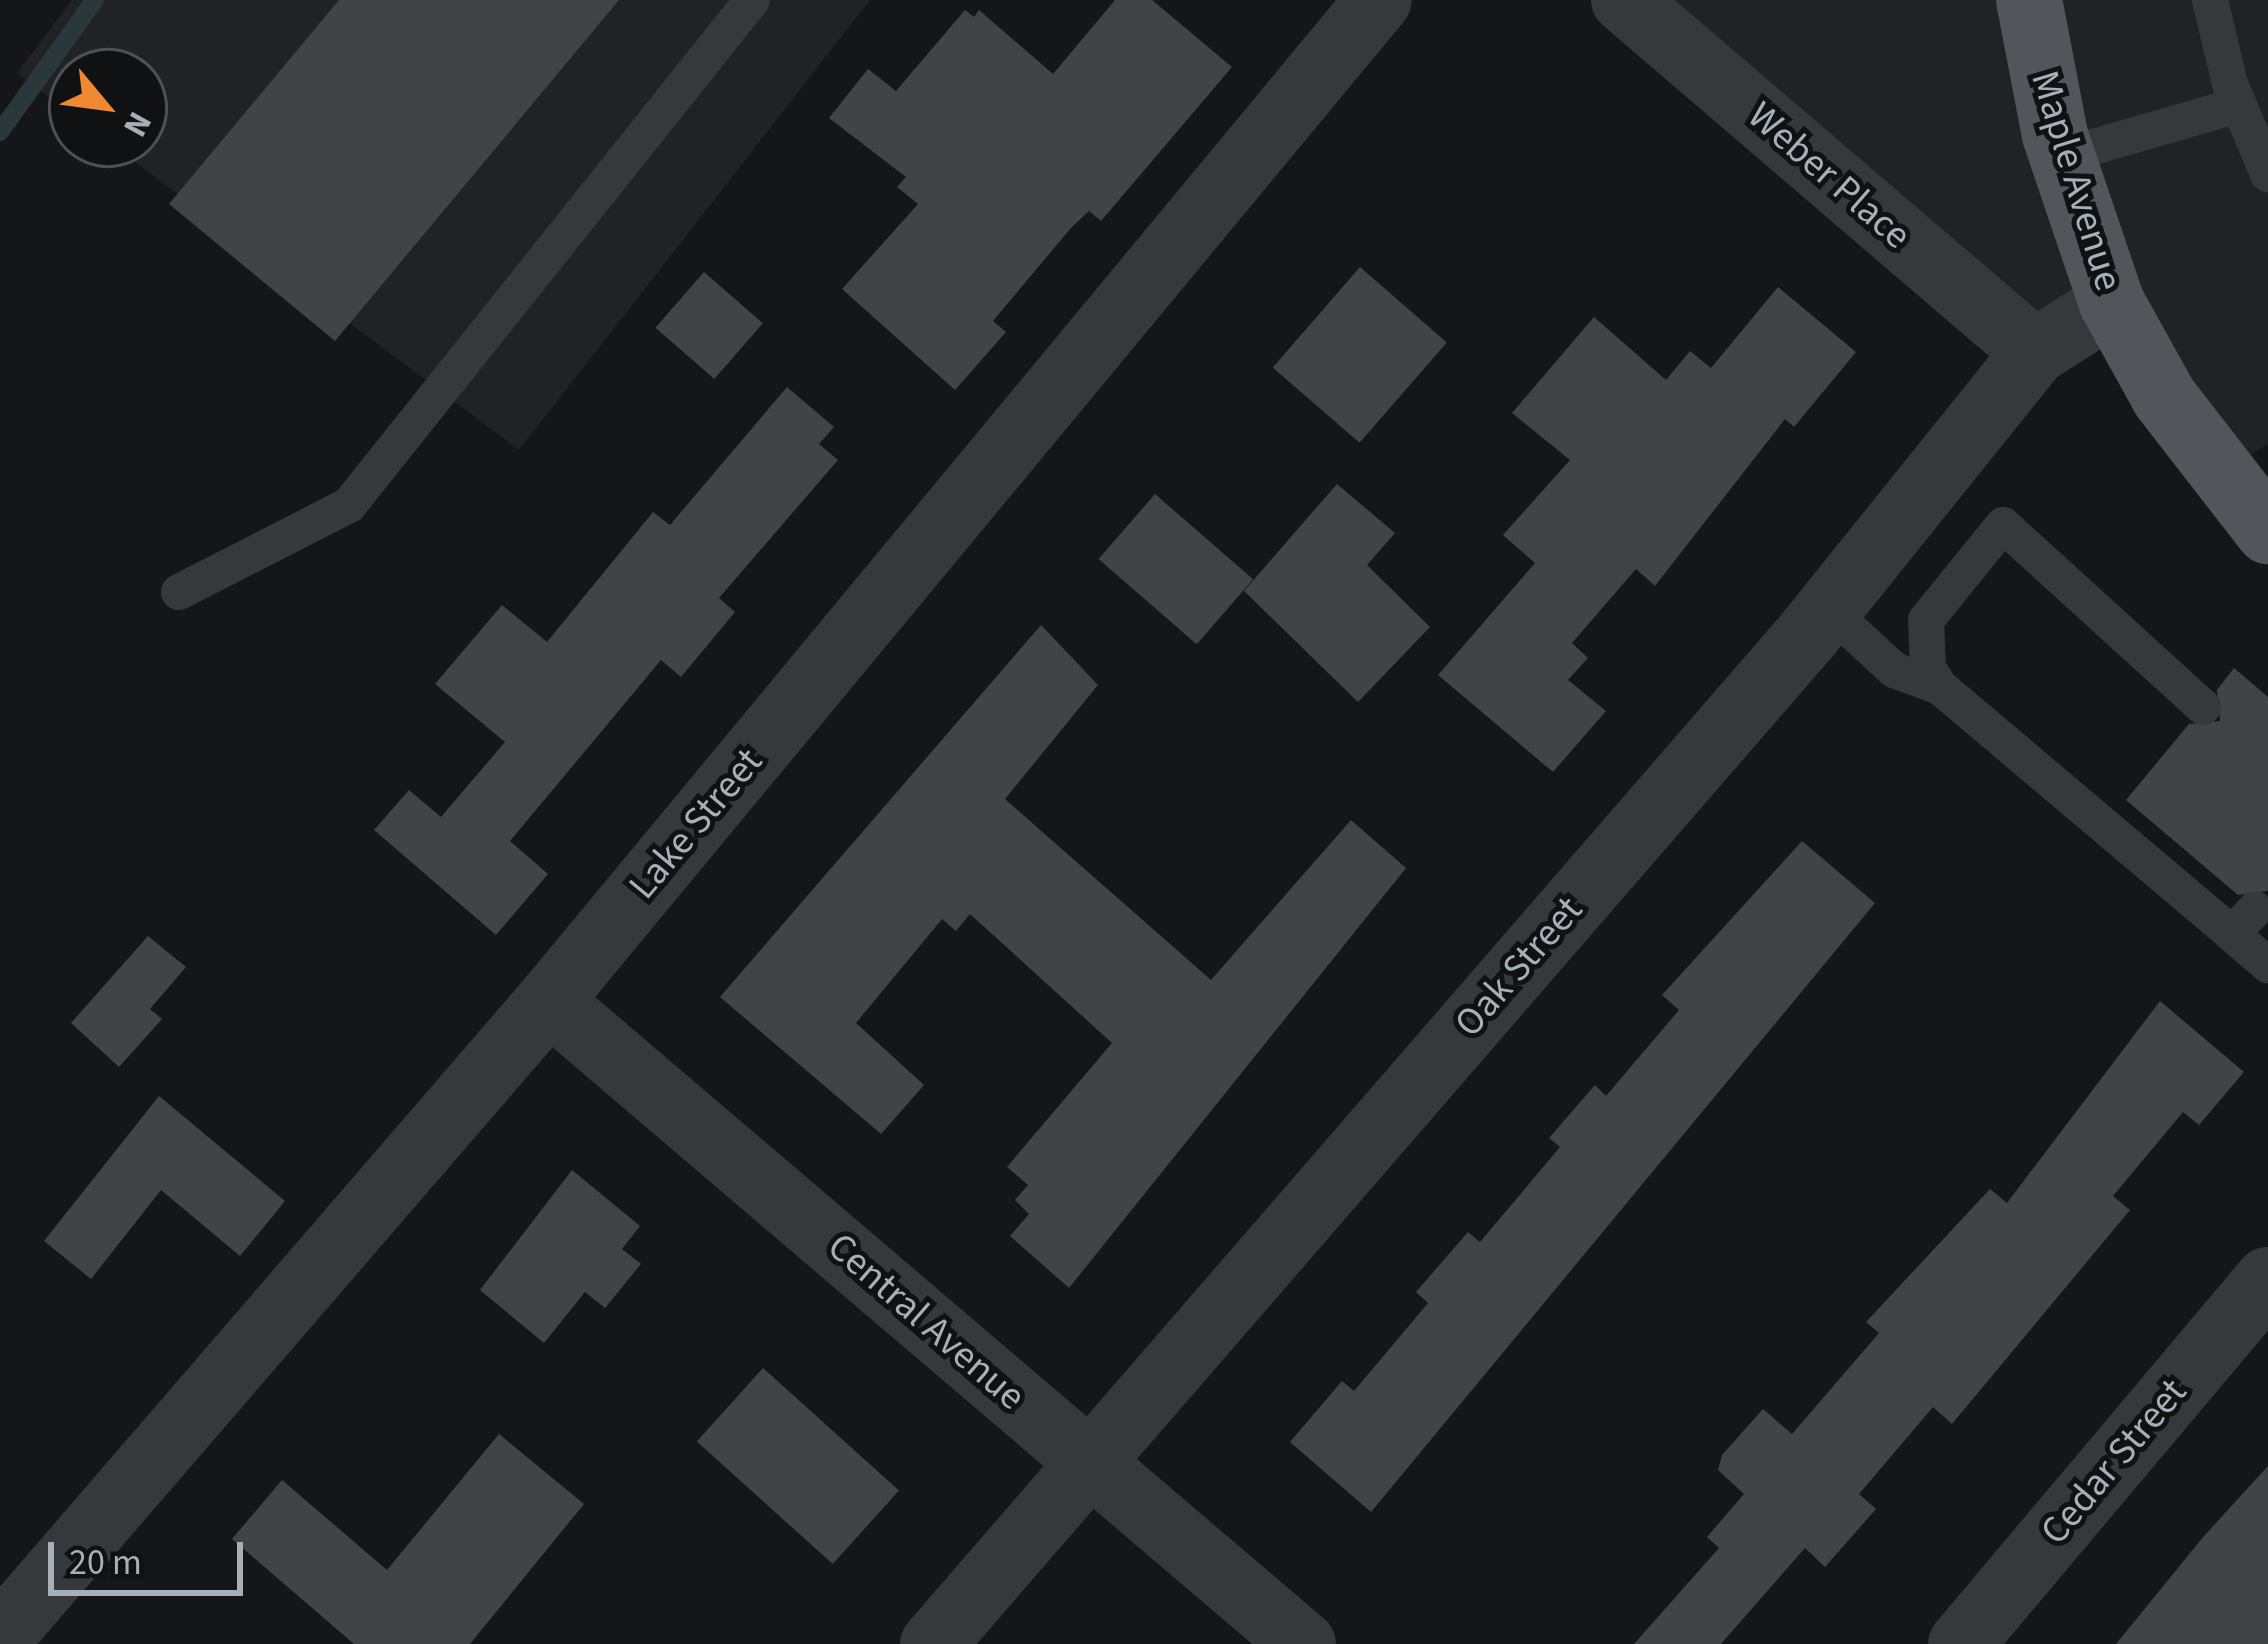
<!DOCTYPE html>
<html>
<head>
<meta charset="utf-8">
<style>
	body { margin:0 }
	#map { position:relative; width:2268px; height:1644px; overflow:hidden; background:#151617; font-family:"Source Sans 3",sans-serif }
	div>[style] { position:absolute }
	.built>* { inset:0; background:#212224 }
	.stream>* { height:18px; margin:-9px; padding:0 9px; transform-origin:9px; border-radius:9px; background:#2b383b }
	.building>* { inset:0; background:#414447; transform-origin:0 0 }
	.service>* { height:36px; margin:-18px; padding:0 18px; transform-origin:18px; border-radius:18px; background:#36393c }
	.minor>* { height:66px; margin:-33px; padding:0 33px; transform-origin:33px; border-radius:33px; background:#36393c }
	.primary>* { height:66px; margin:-33px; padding:0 33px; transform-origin:33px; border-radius:33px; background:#52565b }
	span { translate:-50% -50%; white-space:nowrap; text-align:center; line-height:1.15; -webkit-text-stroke:10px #101112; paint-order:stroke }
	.street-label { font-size:39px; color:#a7b0b7 }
	.north { position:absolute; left:48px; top:48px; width:120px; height:120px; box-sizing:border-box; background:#101112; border:3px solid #4c5154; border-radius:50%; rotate:119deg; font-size:33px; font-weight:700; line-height:48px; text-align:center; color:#a7b0b7 }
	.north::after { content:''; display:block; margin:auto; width:42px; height:54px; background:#f18933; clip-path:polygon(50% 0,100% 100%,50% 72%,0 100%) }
	.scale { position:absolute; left:48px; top:1542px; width:195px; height:54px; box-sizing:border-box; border:6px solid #a7b0b7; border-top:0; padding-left:15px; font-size:36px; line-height:42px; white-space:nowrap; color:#a7b0b7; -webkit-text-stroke:9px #101112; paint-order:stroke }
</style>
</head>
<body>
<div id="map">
	<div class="built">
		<div style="clip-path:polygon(72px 0,870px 0,519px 450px,111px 144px,144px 144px,144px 72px,72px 72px,72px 114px,17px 73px)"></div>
		<div style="clip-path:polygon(1624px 0,2268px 0,2268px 444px,2218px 474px,2123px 320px,2035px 352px)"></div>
	</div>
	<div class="stream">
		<div style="left:0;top:132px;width:163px;rotate:-54.3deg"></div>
	</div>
	<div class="building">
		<div style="clip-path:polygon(339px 0,619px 0,335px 341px,169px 204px)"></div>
		<div style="clip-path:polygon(1115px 0,1152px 0,1232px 67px,1101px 221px,1089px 211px,1070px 229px,993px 321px,1006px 332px,955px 390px,842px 289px,918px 204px,897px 187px,906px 177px,829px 118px,868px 69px,896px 91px,965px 10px,974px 17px,979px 10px,1053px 74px)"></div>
		<div style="left:1360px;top:267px;width:115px;height:133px;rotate:41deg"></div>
		<div style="left:704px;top:272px;width:78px;height:74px;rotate:41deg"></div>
		<div style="clip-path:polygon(1778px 287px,1856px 352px,1794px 427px,1785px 419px,1655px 586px,1636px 569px,1572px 643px,1588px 658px,1568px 680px,1606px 711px,1553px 772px,1438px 675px,1535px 563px,1503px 535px,1570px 460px,1512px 413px,1594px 317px,1666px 380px,1690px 351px,1711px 368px)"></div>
		<div style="clip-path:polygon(787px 387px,834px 427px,819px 444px,838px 460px,719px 598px,735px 612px,681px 677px,661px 660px,510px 841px,548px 874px,496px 935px,374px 830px,409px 790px,441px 817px,505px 742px,435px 684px,502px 605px,547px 642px,653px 512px,670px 525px)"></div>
		<div style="clip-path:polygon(1337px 484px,1395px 533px,1367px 565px,1430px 627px,1358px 702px,1244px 591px)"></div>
		<div style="left:1155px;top:494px;width:130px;height:86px;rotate:41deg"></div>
		<div style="clip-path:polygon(1041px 625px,1098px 685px,1005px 799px,1211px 980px,1351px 820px,1406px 868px,1069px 1288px,1010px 1236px,1029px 1214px,1015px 1200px,1028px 1185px,1007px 1167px,1112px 1043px,970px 914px,956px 931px,942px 919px,856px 1023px,924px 1085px,881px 1134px,720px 997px)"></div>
		<div style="clip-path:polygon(2234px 668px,2268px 697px,2268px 891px,2238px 895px,2126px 800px,2189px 724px,2220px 721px,2217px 690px)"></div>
		<div style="clip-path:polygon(1802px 841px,1875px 903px,1371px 1512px,1290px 1442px,1342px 1381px,1354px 1391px,1428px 1303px,1416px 1292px,1468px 1232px,1480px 1242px,1560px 1147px,1549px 1138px,1595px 1085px,1606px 1096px,1679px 1010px,1662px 995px)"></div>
		<div style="clip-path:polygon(148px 936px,186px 967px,150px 1009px,162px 1019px,119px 1067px,71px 1023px)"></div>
		<div style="clip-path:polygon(2160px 1001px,2244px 1072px,2199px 1125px,2183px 1112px,2113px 1196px,2130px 1210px,1952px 1424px,1933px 1407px,1859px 1494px,1876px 1509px,1825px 1567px,1805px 1548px,1721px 1644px,1634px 1644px,1719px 1548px,1707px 1537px,1744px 1494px,1718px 1470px,1722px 1455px,1763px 1409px,1792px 1434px,1879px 1333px,1866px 1322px,1990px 1189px,2007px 1203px)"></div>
		<div style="clip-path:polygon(159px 1096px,285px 1201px,240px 1256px,161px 1190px,91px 1279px,44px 1241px)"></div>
		<div style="clip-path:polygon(572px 1170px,640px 1226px,622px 1249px,641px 1264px,605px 1308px,585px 1292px,544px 1343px,480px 1290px)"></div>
		<div style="left:763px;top:1368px;width:183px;height:99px;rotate:42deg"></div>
		<div style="clip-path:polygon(499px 1434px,584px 1504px,470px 1644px,354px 1644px,232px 1539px,282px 1480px,387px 1570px)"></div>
		<div style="clip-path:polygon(2268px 1466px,2268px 1644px,2116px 1644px,2204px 1536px)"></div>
	</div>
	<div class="service">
		<div style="left:2210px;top:0;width:86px;rotate:76.6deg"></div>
		<div style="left:2230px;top:84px;width:98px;rotate:67.1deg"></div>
		<div style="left:2062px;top:156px;width:184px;rotate:-16.1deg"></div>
		<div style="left:179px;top:592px;width:191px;rotate:-27.1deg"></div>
		<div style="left:349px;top:505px;width:646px;rotate:-51.41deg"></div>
		<div style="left:1828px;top:609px;width:90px;rotate:42.7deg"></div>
		<div style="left:1894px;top:670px;width:49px;rotate:20.3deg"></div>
		<div style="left:2203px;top:707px;width:270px;rotate:-137.7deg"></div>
		<div style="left:2003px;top:525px;width:122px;rotate:129deg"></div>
		<div style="left:1926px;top:620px;width:48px;rotate:87.6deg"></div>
		<div style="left:1928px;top:668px;width:22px;rotate:58deg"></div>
		<div style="left:1940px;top:687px;width:382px;rotate:40.2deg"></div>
		<div style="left:2232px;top:934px;width:34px;rotate:-47deg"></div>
		<div style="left:2232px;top:934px;width:48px;rotate:40.7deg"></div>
	</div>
	<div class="minor">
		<div style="left:1624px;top:0;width:541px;rotate:40.58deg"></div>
		<div style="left:549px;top:1001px;width:991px;rotate:40.46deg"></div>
		<div style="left:0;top:1637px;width:840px;rotate:-49.2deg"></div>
		<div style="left:549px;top:1001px;width:1300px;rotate:-50.34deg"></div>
		<div style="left:933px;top:1644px;width:1338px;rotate:-49.09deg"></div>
		<div style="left:1809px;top:633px;width:361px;rotate:-51.2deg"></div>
		<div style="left:2035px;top:352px;width:91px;rotate:-32.5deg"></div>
		<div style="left:1961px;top:1644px;width:476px;rotate:-49.9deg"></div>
	</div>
	<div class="primary">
		<div style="left:2029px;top:0;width:137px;rotate:79.1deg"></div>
		<div style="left:2055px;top:135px;width:177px;rotate:71.3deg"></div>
		<div style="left:2112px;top:303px;width:107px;rotate:61deg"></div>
		<div style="left:2164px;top:397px;width:170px;rotate:52.2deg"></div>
	</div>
	<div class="street-label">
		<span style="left:1829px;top:176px;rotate:41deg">Weber Place</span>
		<span style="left:2076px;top:181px;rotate:73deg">Maple Avenue</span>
		<span style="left:696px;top:824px;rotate:-50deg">Lake Street</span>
		<span style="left:1519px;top:967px;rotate:-49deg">Oak Street</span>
		<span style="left:926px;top:1322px;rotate:41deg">Central Avenue</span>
		<span style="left:2114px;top:1462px;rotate:-50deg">Cedar Street</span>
	</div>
	<div class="north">N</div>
	<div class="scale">20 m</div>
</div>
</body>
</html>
